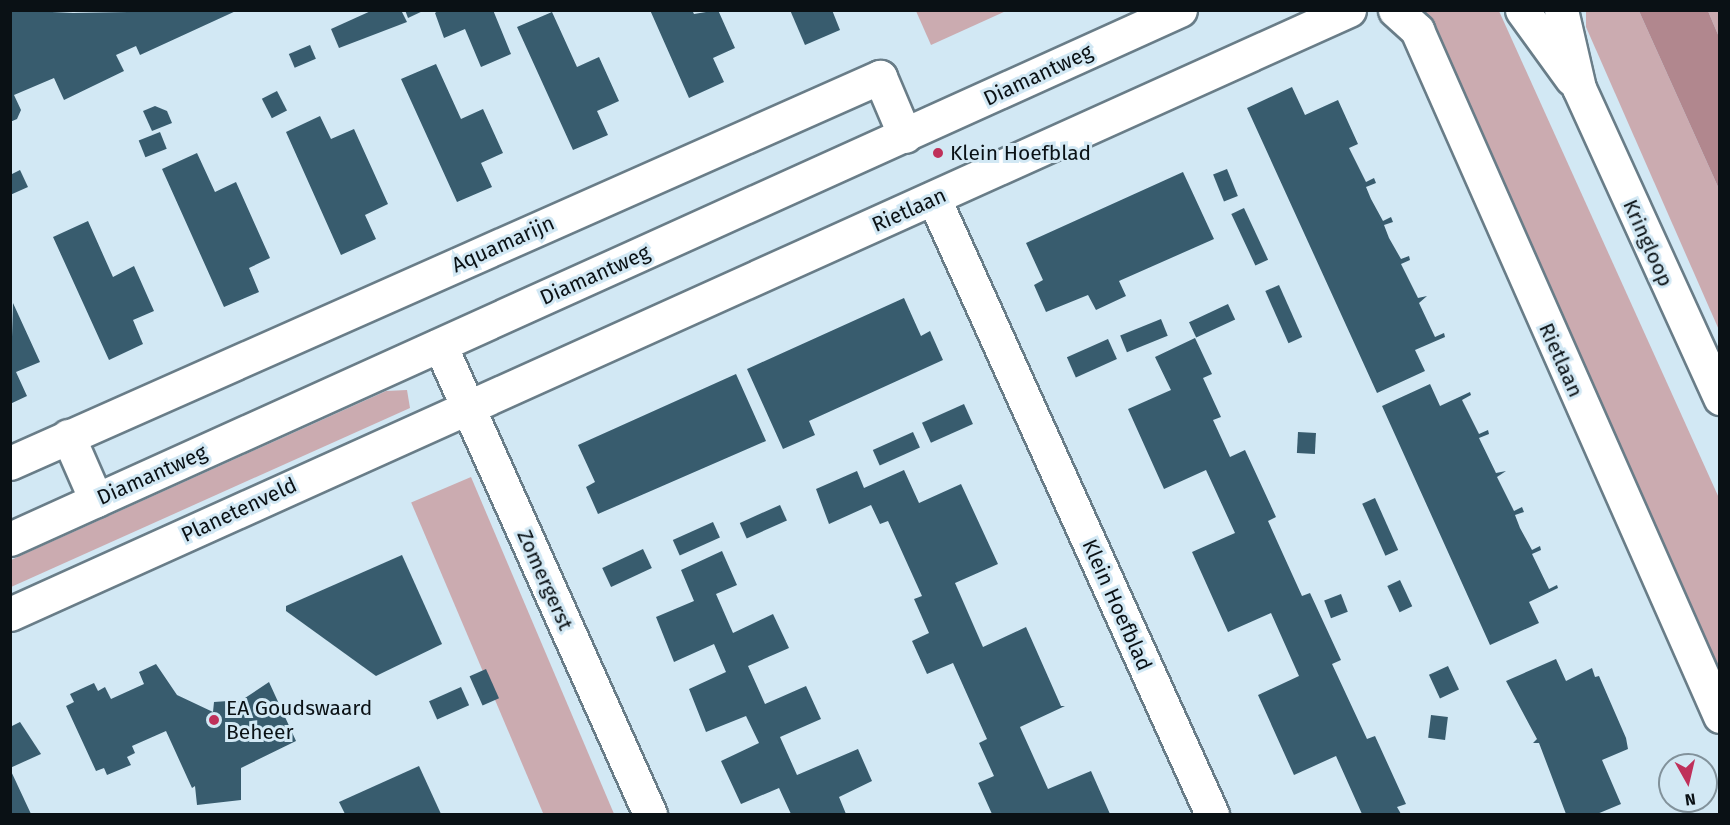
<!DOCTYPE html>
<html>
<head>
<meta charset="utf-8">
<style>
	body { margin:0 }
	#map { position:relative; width:1730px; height:825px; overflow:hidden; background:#d2e8f4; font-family:"Fira Sans",sans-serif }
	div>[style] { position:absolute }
	.green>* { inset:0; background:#cbabb0; transform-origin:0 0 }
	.water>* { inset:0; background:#b1878e }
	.building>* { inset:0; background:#385c6e; transform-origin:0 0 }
	.roads { filter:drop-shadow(2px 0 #697d88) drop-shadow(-2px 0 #697d88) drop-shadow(0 2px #697d88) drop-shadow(0 -2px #697d88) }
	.minor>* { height:33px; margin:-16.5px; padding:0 16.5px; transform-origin:16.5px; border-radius:16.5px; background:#fff }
	.tertiary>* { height:33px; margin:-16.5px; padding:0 16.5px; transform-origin:16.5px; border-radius:16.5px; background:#fff }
	.dots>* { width:16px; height:16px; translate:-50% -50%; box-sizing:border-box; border:3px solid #d2e8f4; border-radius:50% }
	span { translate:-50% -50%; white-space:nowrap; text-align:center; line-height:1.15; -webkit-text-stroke:6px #d2e8f4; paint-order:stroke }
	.street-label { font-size:21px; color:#0a1115 }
	.poi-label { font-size:21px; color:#0a1115 }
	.left { translate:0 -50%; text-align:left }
	.frame { position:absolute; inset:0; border:12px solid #0a1115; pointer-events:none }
	.north { position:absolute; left:1658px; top:753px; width:60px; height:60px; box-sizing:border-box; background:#d2e8f4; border:2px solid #82929b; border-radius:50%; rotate:172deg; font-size:16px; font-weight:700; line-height:24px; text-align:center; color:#0a1115 }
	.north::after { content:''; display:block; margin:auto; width:21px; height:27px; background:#bf305a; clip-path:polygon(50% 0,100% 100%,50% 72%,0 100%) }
</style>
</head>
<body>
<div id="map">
	<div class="green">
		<div style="clip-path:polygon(916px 11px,1006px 11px,931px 45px)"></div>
		<div style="clip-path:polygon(1419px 11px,1499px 11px,1719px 498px,1719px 681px)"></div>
		<div style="clip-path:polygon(1586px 11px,1639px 11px,1719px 189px,1719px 330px,1586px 27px)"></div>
		<div style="clip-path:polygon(1708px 11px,1719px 11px,1719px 37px)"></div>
		<div style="clip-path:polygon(407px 390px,410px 408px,11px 587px,11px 560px,386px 391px)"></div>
		<div style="left:471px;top:477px;width:367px;height:65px;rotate:67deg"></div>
	</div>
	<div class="water">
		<div style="clip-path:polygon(1639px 11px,1708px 11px,1719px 37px,1719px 189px)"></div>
	</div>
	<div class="building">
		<div style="clip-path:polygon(10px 10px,73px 13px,238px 10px,140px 55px,136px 46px,116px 55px,124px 71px,64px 100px,54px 78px,14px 95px,21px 110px,17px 119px,10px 122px)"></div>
		<div style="clip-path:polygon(373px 10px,401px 10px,407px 22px,339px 48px,331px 29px)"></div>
		<div style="clip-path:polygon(405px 10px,425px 10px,408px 18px)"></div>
		<div style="clip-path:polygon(439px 10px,493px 10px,511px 54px,481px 67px,465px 29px,444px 38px,435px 13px)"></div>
		<div style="clip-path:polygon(650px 10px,692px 10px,694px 14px,718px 10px,735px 48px,713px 58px,724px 82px,689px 98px)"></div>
		<div style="clip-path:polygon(790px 10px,832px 10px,840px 30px,805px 45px)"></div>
		<div style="clip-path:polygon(552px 12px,577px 67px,599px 57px,619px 101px,597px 111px,608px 135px,573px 150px,517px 27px)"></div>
		<div style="left:310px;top:45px;width:15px;height:23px;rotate:67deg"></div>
		<div style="clip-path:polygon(436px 64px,461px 119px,483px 109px,503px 153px,481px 163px,492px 187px,457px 202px,401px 79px)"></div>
		<div style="clip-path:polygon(1292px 87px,1305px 115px,1338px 100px,1358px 144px,1349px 148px,1366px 182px,1374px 178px,1376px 183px,1366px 187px,1371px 199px,1383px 221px,1391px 217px,1393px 222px,1384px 225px,1389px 238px,1401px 259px,1409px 256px,1410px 260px,1401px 264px,1418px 298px,1427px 296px,1419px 303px,1435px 337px,1444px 333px,1445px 337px,1415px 350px,1425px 371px,1377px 393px,1247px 108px)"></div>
		<div style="left:277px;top:91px;width:22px;height:17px;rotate:63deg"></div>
		<div style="clip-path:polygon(155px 106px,167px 111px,172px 123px,152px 131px,143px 111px)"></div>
		<div style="clip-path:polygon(320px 116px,331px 139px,354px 129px,388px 204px,365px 215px,376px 239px,341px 255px,286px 132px)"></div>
		<div style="left:160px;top:132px;width:18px;height:23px;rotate:68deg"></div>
		<div style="clip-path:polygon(197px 153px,215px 192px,236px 182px,270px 258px,249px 268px,259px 292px,224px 307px,162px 169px)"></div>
		<div style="left:1227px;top:169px;width:29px;height:15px;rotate:68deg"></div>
		<div style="clip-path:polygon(20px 170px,28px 187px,10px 195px,10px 175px)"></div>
		<div style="clip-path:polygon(1183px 172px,1214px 239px,1119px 281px,1126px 296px,1096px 310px,1088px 295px,1046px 312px,1034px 285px,1043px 280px,1026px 243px)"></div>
		<div style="left:1244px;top:208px;width:57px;height:14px;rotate:65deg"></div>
		<div style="clip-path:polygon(88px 221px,113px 277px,134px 266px,154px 311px,133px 320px,143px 344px,109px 360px,53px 237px)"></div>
		<div style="left:1279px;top:285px;width:57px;height:15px;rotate:66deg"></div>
		<div style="clip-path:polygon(904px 298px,921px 336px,930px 331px,943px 360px,809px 421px,815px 435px,783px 449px,747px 369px)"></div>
		<div style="clip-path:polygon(13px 303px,40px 362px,16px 372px,27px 396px,10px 404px)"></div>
		<div style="left:1228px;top:304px;width:17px;height:43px;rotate:65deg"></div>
		<div style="left:1161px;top:319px;width:18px;height:44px;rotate:68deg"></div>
		<div style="clip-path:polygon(1195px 338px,1212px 374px,1203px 378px,1221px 417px,1213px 420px,1230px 457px,1245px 450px,1276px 517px,1268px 521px,1302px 596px,1310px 593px,1341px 660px,1332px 664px,1367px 739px,1375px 736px,1406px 804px,1397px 807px,1401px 814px,1362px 814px,1336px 756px,1294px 775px,1258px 695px,1299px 676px,1271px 613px,1228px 632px,1192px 552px,1235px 533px,1206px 470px,1164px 489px,1128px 409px,1171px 390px,1155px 357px)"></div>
		<div style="left:1108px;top:339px;width:22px;height:45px;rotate:66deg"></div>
		<div style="clip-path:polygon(736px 374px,766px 441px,598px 514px,586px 487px,595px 482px,578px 445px)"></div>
		<div style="clip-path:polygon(1430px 384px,1440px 406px,1470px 392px,1471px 395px,1462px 400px,1479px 434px,1488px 430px,1489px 434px,1479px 438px,1496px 473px,1506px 471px,1497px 477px,1514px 511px,1522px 507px,1524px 512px,1515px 515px,1520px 528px,1532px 550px,1540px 546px,1541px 550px,1532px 554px,1549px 589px,1557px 585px,1558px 588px,1529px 602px,1539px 623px,1490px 645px,1382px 406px)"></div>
		<div style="left:964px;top:404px;width:22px;height:46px;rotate:66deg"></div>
		<div style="left:913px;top:432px;width:17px;height:44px;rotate:66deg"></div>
		<div style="left:1298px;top:432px;width:18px;height:21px;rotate:3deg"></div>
		<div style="clip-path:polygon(904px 470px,919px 503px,961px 484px,998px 564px,955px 583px,983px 647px,1026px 627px,1061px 706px,1065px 706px,1020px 727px,1048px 789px,1091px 771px,1110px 814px,992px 814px,978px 783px,994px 776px,979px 743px,987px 739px,953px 663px,927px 674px,912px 641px,929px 633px,914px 599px,922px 596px,888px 521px,880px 524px,871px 505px,829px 524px,816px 489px,857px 471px,864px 488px)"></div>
		<div style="left:1375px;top:498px;width:57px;height:14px;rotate:66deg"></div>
		<div style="left:780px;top:505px;width:17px;height:44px;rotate:66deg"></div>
		<div style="left:713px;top:522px;width:17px;height:44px;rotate:66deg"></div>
		<div style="left:643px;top:549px;width:21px;height:45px;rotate:65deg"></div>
		<div style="clip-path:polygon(722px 551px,737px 585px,716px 594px,733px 633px,773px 614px,789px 648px,748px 666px,765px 704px,806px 686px,821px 719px,780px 737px,797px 775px,858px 749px,872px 781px,839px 797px,846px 814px,791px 814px,779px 788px,741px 804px,721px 761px,759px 743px,746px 716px,706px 732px,689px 689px,726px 672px,714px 644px,674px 662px,656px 617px,694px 601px,681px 570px)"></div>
		<div style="clip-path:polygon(402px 555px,442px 644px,376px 676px,286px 611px,286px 606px)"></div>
		<div style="left:1400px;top:580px;width:29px;height:14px;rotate:65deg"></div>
		<div style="left:1341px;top:594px;width:19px;height:18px;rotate:69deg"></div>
		<div style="clip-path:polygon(1556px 659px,1566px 681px,1592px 668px,1595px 677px,1599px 676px,1626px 738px,1628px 749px,1602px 760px,1621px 804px,1597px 814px,1566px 814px,1539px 743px,1533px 743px,1537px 739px,1506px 681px)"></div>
		<div style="clip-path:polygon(156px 664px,177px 695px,213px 712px,214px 702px,242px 700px,269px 682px,296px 741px,241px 768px,241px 800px,197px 805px,195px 786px,192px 788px,166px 731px,132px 746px,135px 753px,127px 757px,131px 765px,107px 775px,104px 768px,96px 771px,66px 706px,74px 702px,70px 694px,94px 683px,98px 691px,105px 687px,111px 699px,144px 684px,139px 672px)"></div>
		<div style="left:1448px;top:666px;width:26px;height:21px;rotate:65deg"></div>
		<div style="left:486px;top:669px;width:32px;height:18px;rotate:66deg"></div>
		<div style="left:461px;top:687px;width:20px;height:35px;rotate:66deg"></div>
		<div style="left:1431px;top:715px;width:17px;height:23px;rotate:7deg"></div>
		<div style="clip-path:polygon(20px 722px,41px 754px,10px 768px,10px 727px)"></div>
		<div style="clip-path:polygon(419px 766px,441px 814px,345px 814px,339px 802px)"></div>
		<div style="clip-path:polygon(10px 769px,31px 814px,10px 814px)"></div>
	</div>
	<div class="roads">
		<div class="minor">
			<div style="left:1395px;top:10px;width:30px;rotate:42deg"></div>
			<div style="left:1417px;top:30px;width:750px;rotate:66.17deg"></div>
			<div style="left:934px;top:199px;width:675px;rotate:65.68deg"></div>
			<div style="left:440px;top:345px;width:514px;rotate:65.88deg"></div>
			<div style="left:68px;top:436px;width:70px;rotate:66.4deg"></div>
			<div style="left:10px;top:463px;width:952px;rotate:-23.93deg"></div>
			<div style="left:880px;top:77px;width:64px;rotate:67deg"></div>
			<div style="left:10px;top:614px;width:1469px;rotate:-24.28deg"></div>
		</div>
		<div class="tertiary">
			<div style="left:1522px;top:10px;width:85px;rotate:54.1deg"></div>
			<div style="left:1561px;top:10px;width:80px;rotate:77deg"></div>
			<div style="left:1579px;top:88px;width:341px;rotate:65.5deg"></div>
			<div style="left:10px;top:539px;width:1284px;rotate:-24.33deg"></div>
		</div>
	</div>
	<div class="dots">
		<div style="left:938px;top:153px;background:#bf305a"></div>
		<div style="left:214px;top:720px;background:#bf305a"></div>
	</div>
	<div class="street-label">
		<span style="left:1038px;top:75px;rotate:-25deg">Diamantweg</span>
		<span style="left:909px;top:210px;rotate:-24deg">Rietlaan</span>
		<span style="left:1648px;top:243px;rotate:66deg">Kringloop</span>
		<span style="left:503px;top:244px;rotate:-24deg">Aquamarijn</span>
		<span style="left:595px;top:275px;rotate:-24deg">Diamantweg</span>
		<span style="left:1561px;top:360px;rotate:66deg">Rietlaan</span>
		<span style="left:152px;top:475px;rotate:-24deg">Diamantweg</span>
		<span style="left:239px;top:510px;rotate:-25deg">Planetenveld</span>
		<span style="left:545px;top:580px;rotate:66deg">Zomergerst</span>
		<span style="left:1117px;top:605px;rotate:66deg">Klein Hoefblad</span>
	</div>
	<div class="poi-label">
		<span class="left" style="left:950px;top:153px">Klein Hoefblad</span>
		<span class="left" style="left:226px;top:720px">EA Goudswaard<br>Beheer</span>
	</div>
	<div class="frame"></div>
	<div class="north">N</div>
</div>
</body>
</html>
